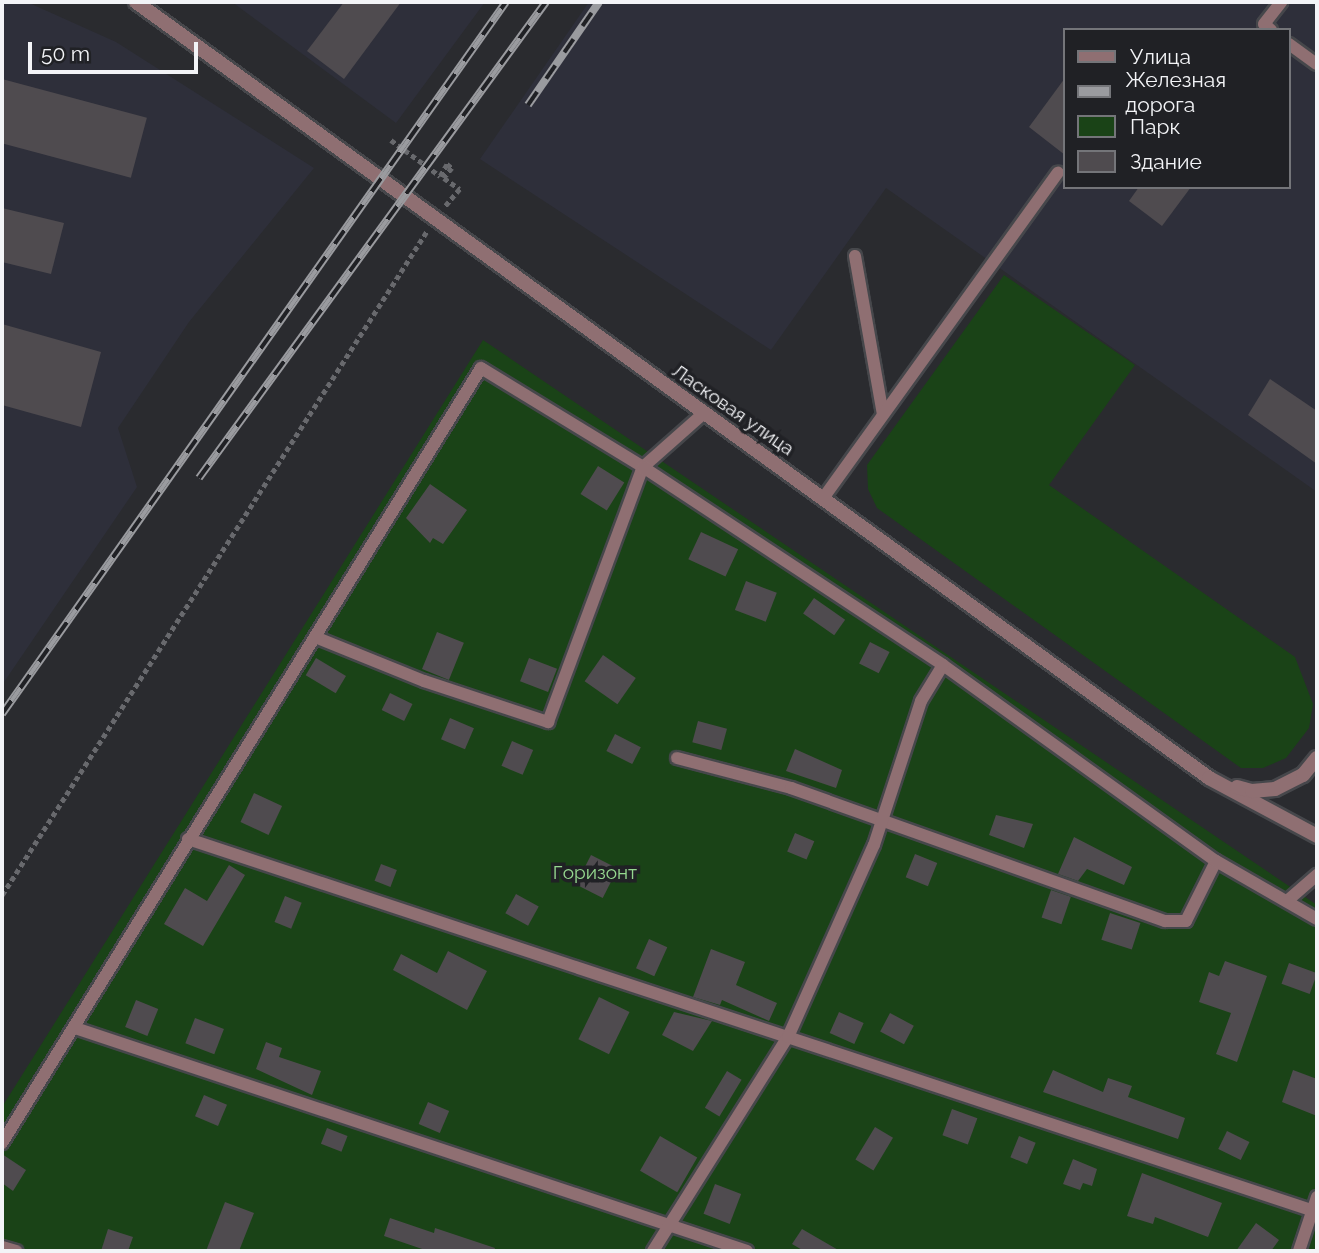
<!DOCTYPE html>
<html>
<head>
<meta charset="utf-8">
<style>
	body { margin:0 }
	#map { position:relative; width:1319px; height:1253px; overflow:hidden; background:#2a2b2f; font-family:Raleway,sans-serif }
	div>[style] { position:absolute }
	.built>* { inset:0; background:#2e2f3a }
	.green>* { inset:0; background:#1a4317 }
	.building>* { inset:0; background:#4f4b4f; transform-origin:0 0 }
	.path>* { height:4.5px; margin-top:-2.25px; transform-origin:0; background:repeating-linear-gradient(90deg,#68696d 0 5px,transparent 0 8.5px) }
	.roads { filter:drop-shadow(2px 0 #46474b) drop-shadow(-2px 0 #46474b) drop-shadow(0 2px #46474b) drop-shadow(0 -2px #46474b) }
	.service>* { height:12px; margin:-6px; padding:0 6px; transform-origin:6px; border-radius:6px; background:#8f6f72 }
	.minor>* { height:14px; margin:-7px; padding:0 7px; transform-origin:7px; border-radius:7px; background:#8f6f72 }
	.rail>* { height:8px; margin-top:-4px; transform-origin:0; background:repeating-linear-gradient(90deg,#202125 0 16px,#9a9b9f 0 32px); box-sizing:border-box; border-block:2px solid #9a9b9f }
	span { translate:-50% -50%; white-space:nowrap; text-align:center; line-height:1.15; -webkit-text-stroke:7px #202125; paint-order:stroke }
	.street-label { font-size:19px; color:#f3f4f7 }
	.park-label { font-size:19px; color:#95d88f }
	.frame { position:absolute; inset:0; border:4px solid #f3f4f7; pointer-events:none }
	.legend { position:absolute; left:1063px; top:28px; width:228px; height:161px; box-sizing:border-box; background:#202125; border:2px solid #747579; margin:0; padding:9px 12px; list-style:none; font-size:21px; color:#f3f4f7 }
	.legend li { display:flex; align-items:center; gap:14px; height:35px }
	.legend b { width:35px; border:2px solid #747579 }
	.scale { position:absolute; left:28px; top:42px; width:170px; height:32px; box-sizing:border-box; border:4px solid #f3f4f7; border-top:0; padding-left:9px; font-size:21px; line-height:24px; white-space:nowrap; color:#f3f4f7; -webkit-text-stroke:5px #202125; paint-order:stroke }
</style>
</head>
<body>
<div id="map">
	<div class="built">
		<div style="clip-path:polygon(2px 2px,27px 2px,116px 42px,314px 168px,189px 322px,118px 428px,137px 487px,2px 685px)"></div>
		<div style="clip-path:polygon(232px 2px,485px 2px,396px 123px)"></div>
		<div style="clip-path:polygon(evenodd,589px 2px,1317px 2px,1317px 492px,886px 188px,771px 350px,480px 159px,589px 2px,1065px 30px,1289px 30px,1289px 187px,1065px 187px,1065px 30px)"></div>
	</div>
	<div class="green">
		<div style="clip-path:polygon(1004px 275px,1135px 365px,1049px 485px,1295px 657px,1313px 704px,1309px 728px,1286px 758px,1263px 768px,1241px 768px,877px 508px,868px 489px,867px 465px)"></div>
		<div style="clip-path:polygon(483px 340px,1317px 905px,1317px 1251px,2px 1251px,2px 1107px)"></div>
	</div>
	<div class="building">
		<div style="clip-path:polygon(344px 2px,401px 2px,344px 79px,307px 51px)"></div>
		<div style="clip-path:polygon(1065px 78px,1065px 155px,1029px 127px)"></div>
		<div style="left:2px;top:79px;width:150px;height:62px;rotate:15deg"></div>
		<div style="clip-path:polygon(1139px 187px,1191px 187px,1162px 226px,1129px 201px)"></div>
		<div style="clip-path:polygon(2px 208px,64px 223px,51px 274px,2px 262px)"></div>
		<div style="clip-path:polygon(2px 324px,101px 352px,81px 427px,2px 405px)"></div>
		<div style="clip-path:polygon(1270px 379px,1317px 411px,1317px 464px,1248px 415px)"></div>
		<div style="left:598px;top:466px;width:31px;height:33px;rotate:32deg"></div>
		<div style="clip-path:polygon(430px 484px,467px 510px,443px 544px,433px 538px,430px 543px,406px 518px)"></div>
		<div style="left:701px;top:532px;width:41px;height:30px;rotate:25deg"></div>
		<div style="left:746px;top:581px;width:33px;height:31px;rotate:21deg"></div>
		<div style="left:814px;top:598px;width:38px;height:19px;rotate:35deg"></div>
		<div style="left:437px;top:632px;width:29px;height:40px;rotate:22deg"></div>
		<div style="left:870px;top:642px;width:22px;height:24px;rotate:27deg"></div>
		<div style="left:603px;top:655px;width:40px;height:32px;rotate:35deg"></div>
		<div style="left:316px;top:658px;width:35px;height:20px;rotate:31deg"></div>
		<div style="left:529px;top:658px;width:30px;height:25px;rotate:21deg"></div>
		<div style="left:390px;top:693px;width:25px;height:19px;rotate:26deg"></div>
		<div style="left:450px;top:718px;width:26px;height:23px;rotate:23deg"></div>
		<div style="left:698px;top:721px;width:30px;height:22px;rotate:15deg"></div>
		<div style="left:615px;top:734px;width:29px;height:19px;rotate:27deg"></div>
		<div style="left:512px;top:741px;width:23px;height:27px;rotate:23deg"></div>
		<div style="clip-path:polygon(795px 749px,842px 770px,836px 788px,786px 771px)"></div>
		<div style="left:254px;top:793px;width:31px;height:32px;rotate:25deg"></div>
		<div style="clip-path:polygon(996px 815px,1033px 824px,1024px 848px,989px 835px)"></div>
		<div style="left:795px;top:833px;width:21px;height:20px;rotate:23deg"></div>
		<div style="clip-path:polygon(1074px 837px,1132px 867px,1124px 885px,1087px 869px,1078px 881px,1058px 874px)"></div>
		<div style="left:915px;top:854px;width:24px;height:25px;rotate:22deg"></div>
		<div style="left:591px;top:855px;width:30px;height:33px;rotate:27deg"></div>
		<div style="left:381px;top:864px;width:17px;height:18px;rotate:21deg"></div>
		<div style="clip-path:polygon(229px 865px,245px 875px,203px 946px,164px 924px,185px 888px,207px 901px)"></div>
		<div style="left:1051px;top:890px;width:21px;height:29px;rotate:19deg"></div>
		<div style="left:516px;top:894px;width:26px;height:22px;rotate:29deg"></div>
		<div style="left:285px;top:896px;width:18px;height:28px;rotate:22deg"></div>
		<div style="left:1110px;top:913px;width:32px;height:28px;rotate:18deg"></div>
		<div style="left:649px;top:939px;width:20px;height:32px;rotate:24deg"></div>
		<div style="clip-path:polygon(711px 949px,745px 962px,736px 985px,777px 1003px,769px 1021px,722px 1000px,720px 1005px,693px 997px)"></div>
		<div style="clip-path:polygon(448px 951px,487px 971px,467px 1010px,393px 970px,401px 954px,437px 973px)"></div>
		<div style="clip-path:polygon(1225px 961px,1267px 976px,1237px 1062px,1216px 1054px,1231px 1013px,1199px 1002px,1209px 972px,1219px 976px)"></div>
		<div style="left:1289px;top:963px;width:30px;height:22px;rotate:20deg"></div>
		<div style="left:599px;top:997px;width:34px;height:47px;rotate:26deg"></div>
		<div style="left:136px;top:1000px;width:24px;height:29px;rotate:22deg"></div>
		<div style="clip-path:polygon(674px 1012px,712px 1021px,693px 1051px,662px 1035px)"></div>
		<div style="left:839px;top:1012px;width:27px;height:23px;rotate:24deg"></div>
		<div style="left:890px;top:1013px;width:27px;height:21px;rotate:28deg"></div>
		<div style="left:195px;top:1018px;width:31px;height:27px;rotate:21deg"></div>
		<div style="clip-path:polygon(266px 1042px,282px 1048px,279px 1057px,321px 1071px,312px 1095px,256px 1069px)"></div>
		<div style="clip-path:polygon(1053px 1070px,1103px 1092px,1108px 1078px,1132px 1086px,1128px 1097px,1185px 1118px,1178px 1139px,1043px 1092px)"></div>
		<div style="clip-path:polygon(1293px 1070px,1317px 1079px,1317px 1116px,1282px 1102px)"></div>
		<div style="left:727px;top:1071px;width:17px;height:43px;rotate:31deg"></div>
		<div style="left:204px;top:1095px;width:25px;height:23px;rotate:23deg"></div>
		<div style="left:428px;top:1102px;width:23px;height:24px;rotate:23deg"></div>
		<div style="left:952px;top:1109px;width:27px;height:28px;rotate:20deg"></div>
		<div style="left:875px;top:1127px;width:21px;height:38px;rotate:31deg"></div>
		<div style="left:327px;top:1128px;width:22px;height:17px;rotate:21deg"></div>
		<div style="left:1227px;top:1131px;width:25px;height:20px;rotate:26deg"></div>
		<div style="left:660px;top:1136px;width:43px;height:40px;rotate:30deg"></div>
		<div style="left:1019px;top:1136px;width:18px;height:23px;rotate:22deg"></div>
		<div style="clip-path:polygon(2px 1154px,26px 1170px,13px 1191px,2px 1183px)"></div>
		<div style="clip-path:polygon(1073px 1159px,1097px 1169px,1092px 1186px,1083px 1183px,1080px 1190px,1063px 1184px)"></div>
		<div style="clip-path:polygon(1142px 1173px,1222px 1203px,1208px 1237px,1155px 1217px,1153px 1224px,1127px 1216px)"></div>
		<div style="left:715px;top:1184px;width:28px;height:32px;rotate:21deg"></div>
		<div style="clip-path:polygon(225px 1202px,254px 1213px,239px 1251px,206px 1251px)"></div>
		<div style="clip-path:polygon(390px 1218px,434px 1233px,435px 1228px,495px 1248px,494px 1251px,428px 1251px,384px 1236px)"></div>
		<div style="clip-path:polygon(1256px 1223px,1279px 1240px,1271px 1251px,1236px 1251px)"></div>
		<div style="clip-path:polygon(108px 1229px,133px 1237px,128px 1251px,101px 1251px)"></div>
		<div style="clip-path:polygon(802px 1229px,840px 1251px,804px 1251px,792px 1244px)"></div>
	</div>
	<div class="path">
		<div style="left:391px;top:140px;width:61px;rotate:36.3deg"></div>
		<div style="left:440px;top:176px;width:14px;rotate:-60deg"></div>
		<div style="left:447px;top:164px;width:6px;rotate:39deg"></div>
		<div style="left:452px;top:168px;width:13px;rotate:129deg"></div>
		<div style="left:444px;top:178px;width:19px;rotate:35deg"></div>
		<div style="left:460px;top:189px;width:23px;rotate:130deg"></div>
		<div style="left:2px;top:895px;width:788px;rotate:-57.38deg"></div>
	</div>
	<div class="roads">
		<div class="service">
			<div style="left:1271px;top:30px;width:9px;rotate:-139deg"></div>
			<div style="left:1264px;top:24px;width:28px;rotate:-52deg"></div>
			<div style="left:1289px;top:44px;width:34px;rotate:36deg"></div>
			<div style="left:855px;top:256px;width:160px;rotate:80deg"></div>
			<div style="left:824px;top:497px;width:400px;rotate:-54.2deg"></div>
			<div style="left:315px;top:637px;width:118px;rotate:22deg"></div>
			<div style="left:424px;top:681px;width:131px;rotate:18.3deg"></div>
			<div style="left:548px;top:722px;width:272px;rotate:-69.6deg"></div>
			<div style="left:643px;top:467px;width:80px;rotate:-41.5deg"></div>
			<div style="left:677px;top:758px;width:118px;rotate:14.7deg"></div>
			<div style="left:791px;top:788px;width:397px;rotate:19.6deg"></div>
			<div style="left:1165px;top:921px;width:21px"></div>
			<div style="left:1186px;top:921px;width:67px;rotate:-63.4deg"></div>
			<div style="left:188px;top:839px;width:1189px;rotate:18.28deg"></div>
			<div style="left:1287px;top:901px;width:40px;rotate:-41deg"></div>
			<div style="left:75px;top:1028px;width:708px;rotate:18.36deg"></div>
			<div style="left:2px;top:1143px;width:911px;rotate:-58.28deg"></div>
			<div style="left:481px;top:368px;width:190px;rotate:31.4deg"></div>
			<div style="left:643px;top:467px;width:359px;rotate:33.4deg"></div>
			<div style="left:943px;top:665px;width:336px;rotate:35.7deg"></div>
			<div style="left:1216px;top:861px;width:116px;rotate:29.9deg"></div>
			<div style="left:2px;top:1247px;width:15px;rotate:16deg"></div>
			<div style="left:653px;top:1251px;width:253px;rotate:-57.8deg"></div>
			<div style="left:788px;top:1037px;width:210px;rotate:-65.9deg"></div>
			<div style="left:874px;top:845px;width:151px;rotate:-71.9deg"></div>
			<div style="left:921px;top:701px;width:42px;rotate:-58.6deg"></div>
			<div style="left:1299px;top:1251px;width:57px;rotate:-71.6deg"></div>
		</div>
		<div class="minor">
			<div style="left:136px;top:2px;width:1324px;rotate:35.87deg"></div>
			<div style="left:1209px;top:778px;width:123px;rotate:28.2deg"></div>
			<div style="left:1237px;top:787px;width:16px;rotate:15deg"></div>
			<div style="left:1252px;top:791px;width:23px;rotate:-5deg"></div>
			<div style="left:1275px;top:789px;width:31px;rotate:-27deg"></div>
			<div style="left:1303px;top:775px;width:22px;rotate:-51deg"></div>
		</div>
	</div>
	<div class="rail">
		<div style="left:528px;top:105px;width:125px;rotate:-55.4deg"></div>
		<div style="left:199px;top:478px;width:589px;rotate:-53.91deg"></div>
		<div style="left:2px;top:714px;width:872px;rotate:-54.71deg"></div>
	</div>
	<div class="street-label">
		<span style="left:733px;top:410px;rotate:35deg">Ласковая улица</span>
	</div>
	<div class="park-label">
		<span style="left:595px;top:873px">Горизонт</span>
	</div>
	<div class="frame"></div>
	<ul class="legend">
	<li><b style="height:9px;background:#8f6f72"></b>Улица</li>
	<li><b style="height:9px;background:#9a9b9f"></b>Железная дорога</li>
	<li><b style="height:19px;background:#1a4317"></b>Парк</li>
	<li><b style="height:19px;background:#4f4b4f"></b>Здание</li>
	</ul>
	<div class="scale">50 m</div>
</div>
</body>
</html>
